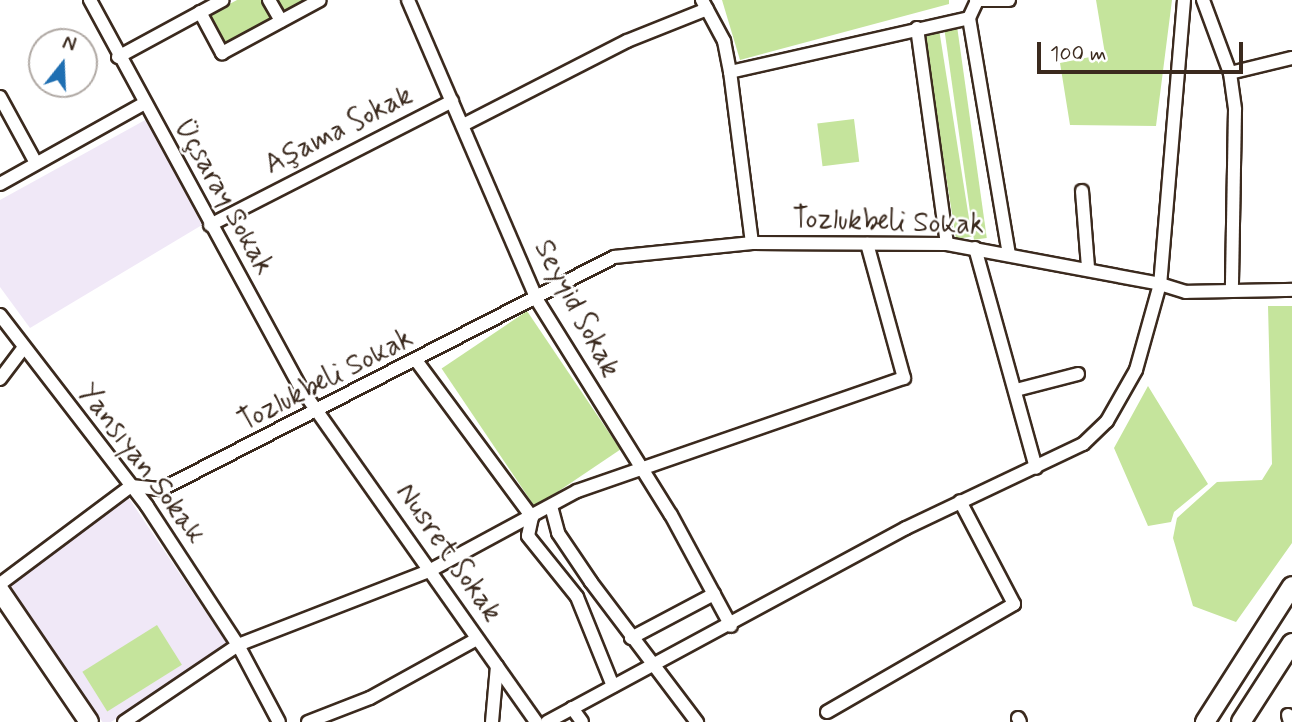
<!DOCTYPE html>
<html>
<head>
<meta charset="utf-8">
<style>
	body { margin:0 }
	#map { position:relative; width:1292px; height:722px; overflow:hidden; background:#fff; font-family:Mynerve,sans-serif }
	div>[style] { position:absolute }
	.built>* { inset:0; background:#f0e8f7; transform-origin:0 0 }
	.green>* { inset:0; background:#c5e49c; transform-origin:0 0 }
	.roads { filter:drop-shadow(2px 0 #3b2a1e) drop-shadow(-2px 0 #3b2a1e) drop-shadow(0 2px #3b2a1e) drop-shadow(0 -2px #3b2a1e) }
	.street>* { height:12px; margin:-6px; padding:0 6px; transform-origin:6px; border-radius:6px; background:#fff }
	.secondary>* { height:18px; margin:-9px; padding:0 9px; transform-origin:9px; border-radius:9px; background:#fff }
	span { translate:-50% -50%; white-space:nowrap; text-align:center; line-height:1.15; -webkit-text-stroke:5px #fff; paint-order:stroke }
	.street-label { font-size:28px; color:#3b2a1e }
	.north { position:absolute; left:28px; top:28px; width:70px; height:70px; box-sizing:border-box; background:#fff; border:2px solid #b1aaa5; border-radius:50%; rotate:18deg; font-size:19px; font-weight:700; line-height:28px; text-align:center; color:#3b2a1e }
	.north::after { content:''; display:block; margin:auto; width:24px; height:32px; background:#1f6fb2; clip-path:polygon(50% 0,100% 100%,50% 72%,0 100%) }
	.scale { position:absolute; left:1037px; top:42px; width:206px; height:32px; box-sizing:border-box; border:4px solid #3b2a1e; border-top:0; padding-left:9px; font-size:21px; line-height:24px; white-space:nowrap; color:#3b2a1e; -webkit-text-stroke:5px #fff; paint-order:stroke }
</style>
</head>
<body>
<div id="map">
	<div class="built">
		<div style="clip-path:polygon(147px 119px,202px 225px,30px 328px,0 287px,0 200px)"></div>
		<div style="left:128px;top:497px;width:177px;height:147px;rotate:56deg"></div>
	</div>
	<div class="green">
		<div style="clip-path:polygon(237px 0,309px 0,225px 46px,209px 15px)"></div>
		<div style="clip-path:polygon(722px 0,949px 0,949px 4px,740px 60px)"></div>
		<div style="clip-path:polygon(1096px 0,1172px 0,1156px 126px,1070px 125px,1060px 63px,1105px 54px)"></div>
		<div style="left:957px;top:26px;width:214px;height:13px;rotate:82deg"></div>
		<div style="left:939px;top:29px;width:210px;height:16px;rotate:81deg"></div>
		<div style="left:854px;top:119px;width:43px;height:37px;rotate:83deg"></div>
		<div style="clip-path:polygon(1268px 306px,1292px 306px,1292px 543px,1236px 622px,1193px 606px,1173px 538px,1177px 518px,1217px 482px,1262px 480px,1272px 464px)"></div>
		<div style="left:527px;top:311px;width:167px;height:103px;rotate:56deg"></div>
		<div style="clip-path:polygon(1148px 386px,1208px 484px,1174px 512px,1171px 522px,1148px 526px,1114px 448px)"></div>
		<div style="left:157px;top:625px;width:47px;height:88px;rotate:58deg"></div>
	</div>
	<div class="roads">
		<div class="street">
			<div style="left:90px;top:0;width:440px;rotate:61.5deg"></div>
			<div style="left:300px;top:387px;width:410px;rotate:54.8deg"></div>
			<div style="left:269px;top:0;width:24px;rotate:60deg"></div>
			<div style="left:408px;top:0;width:327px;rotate:66.7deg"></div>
			<div style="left:537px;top:300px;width:253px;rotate:58.1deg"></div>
			<div style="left:671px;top:515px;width:126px;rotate:61.6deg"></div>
			<div style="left:702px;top:0;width:47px;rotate:61.8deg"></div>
			<div style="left:724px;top:41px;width:32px;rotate:79deg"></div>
			<div style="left:976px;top:0;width:33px"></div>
			<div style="left:1184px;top:0;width:285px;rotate:94.8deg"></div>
			<div style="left:1160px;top:284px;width:27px;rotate:17deg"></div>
			<div style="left:1186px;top:292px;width:106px;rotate:-1.1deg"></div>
			<div style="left:1203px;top:0;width:78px;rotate:69.7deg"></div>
			<div style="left:1230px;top:73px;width:64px;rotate:-13.6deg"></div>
			<div style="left:200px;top:12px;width:47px;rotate:61.8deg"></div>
			<div style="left:222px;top:53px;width:111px;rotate:-28.4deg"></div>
			<div style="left:969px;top:18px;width:240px;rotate:80.4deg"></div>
			<div style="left:917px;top:28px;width:218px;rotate:82.1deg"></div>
			<div style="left:118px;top:57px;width:119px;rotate:-28.5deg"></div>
			<div style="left:1230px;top:73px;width:37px;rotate:82deg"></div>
			<div style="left:1235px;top:110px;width:177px;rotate:91deg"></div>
			<div style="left:0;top:97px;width:75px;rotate:61.4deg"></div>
			<div style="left:463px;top:125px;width:184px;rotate:-27.1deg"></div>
			<div style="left:627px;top:41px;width:86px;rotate:-21.8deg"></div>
			<div style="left:0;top:184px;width:166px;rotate:-29.2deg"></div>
			<div style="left:1082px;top:191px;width:77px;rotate:85.5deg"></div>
			<div style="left:210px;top:225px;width:272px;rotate:-27.1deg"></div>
			<div style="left:752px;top:243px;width:172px;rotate:-97.3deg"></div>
			<div style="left:730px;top:72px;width:245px;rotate:-12.7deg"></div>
			<div style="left:969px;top:18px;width:19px;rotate:-65deg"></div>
			<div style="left:975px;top:248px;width:228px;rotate:74.5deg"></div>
			<div style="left:0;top:315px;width:241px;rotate:52.4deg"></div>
			<div style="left:147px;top:506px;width:166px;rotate:56.8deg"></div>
			<div style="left:238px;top:645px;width:87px;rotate:62deg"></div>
			<div style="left:418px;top:363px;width:192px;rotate:53.5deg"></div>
			<div style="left:532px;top:517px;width:19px;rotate:102deg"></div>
			<div style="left:528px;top:536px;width:78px;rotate:51.2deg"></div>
			<div style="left:577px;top:597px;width:96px;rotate:68deg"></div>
			<div style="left:0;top:379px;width:39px;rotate:-53deg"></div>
			<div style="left:1016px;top:390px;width:64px;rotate:-14.5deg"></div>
			<div style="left:551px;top:506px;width:28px;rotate:75deg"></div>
			<div style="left:558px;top:533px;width:59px;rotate:56deg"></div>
			<div style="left:591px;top:582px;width:176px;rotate:52.9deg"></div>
			<div style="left:0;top:584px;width:164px;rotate:-36.8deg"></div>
			<div style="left:131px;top:486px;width:31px;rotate:6deg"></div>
			<div style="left:162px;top:489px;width:508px;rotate:-27.17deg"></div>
			<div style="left:614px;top:257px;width:139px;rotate:-5.8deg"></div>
			<div style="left:752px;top:243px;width:195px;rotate:0.3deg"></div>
			<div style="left:947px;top:244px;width:217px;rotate:10.6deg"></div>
			<div style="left:1160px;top:284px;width:89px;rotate:105.6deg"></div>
			<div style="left:1136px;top:370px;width:59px;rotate:119.6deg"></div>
			<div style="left:1107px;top:421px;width:33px;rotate:136deg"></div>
			<div style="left:1083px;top:444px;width:196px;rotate:154.6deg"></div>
			<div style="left:906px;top:528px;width:408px;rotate:151.6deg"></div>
			<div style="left:631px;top:638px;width:94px;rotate:-27.9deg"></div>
			<div style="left:572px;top:708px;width:17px;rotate:54deg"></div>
			<div style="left:827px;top:712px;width:216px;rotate:-30deg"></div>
			<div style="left:1014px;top:604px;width:116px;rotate:-117.7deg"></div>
			<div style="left:1288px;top:715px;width:7px;rotate:74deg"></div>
			<div style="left:1018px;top:718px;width:4px;rotate:63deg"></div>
			<div style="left:124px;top:722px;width:138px;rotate:-34deg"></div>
			<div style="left:238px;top:645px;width:205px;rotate:-21.2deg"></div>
			<div style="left:429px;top:571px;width:168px;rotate:-28.4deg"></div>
			<div style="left:577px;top:491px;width:346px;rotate:-19.1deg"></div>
			<div style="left:904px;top:378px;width:139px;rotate:-105.4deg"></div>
			<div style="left:308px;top:722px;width:66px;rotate:-21.2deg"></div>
			<div style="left:370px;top:698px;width:122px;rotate:-28.9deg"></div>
			<div style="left:492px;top:722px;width:56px;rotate:-84.9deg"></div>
		</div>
		<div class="secondary">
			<div style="left:0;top:591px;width:158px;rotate:55.8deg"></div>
			<div style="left:1205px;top:722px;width:161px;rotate:-57.4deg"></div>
			<div style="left:1241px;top:722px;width:94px;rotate:-57.2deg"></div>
		</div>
	</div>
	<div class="street-label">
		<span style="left:339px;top:131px;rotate:-27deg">Aşama Sokak</span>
		<span style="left:223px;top:197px;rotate:61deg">Üçsaray Sokak</span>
		<span style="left:888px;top:223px;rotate:2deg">Tozlukbeli Sokak</span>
		<span style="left:576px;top:309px;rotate:62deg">Seyyid Sokak</span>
		<span style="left:326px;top:381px;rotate:-27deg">Tozlukbeli Sokak</span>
		<span style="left:141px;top:464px;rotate:53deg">Yansıyan Sokak</span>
		<span style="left:448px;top:553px;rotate:55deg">Nusret Sokak</span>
	</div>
	<div class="north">N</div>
	<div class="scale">100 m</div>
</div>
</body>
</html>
